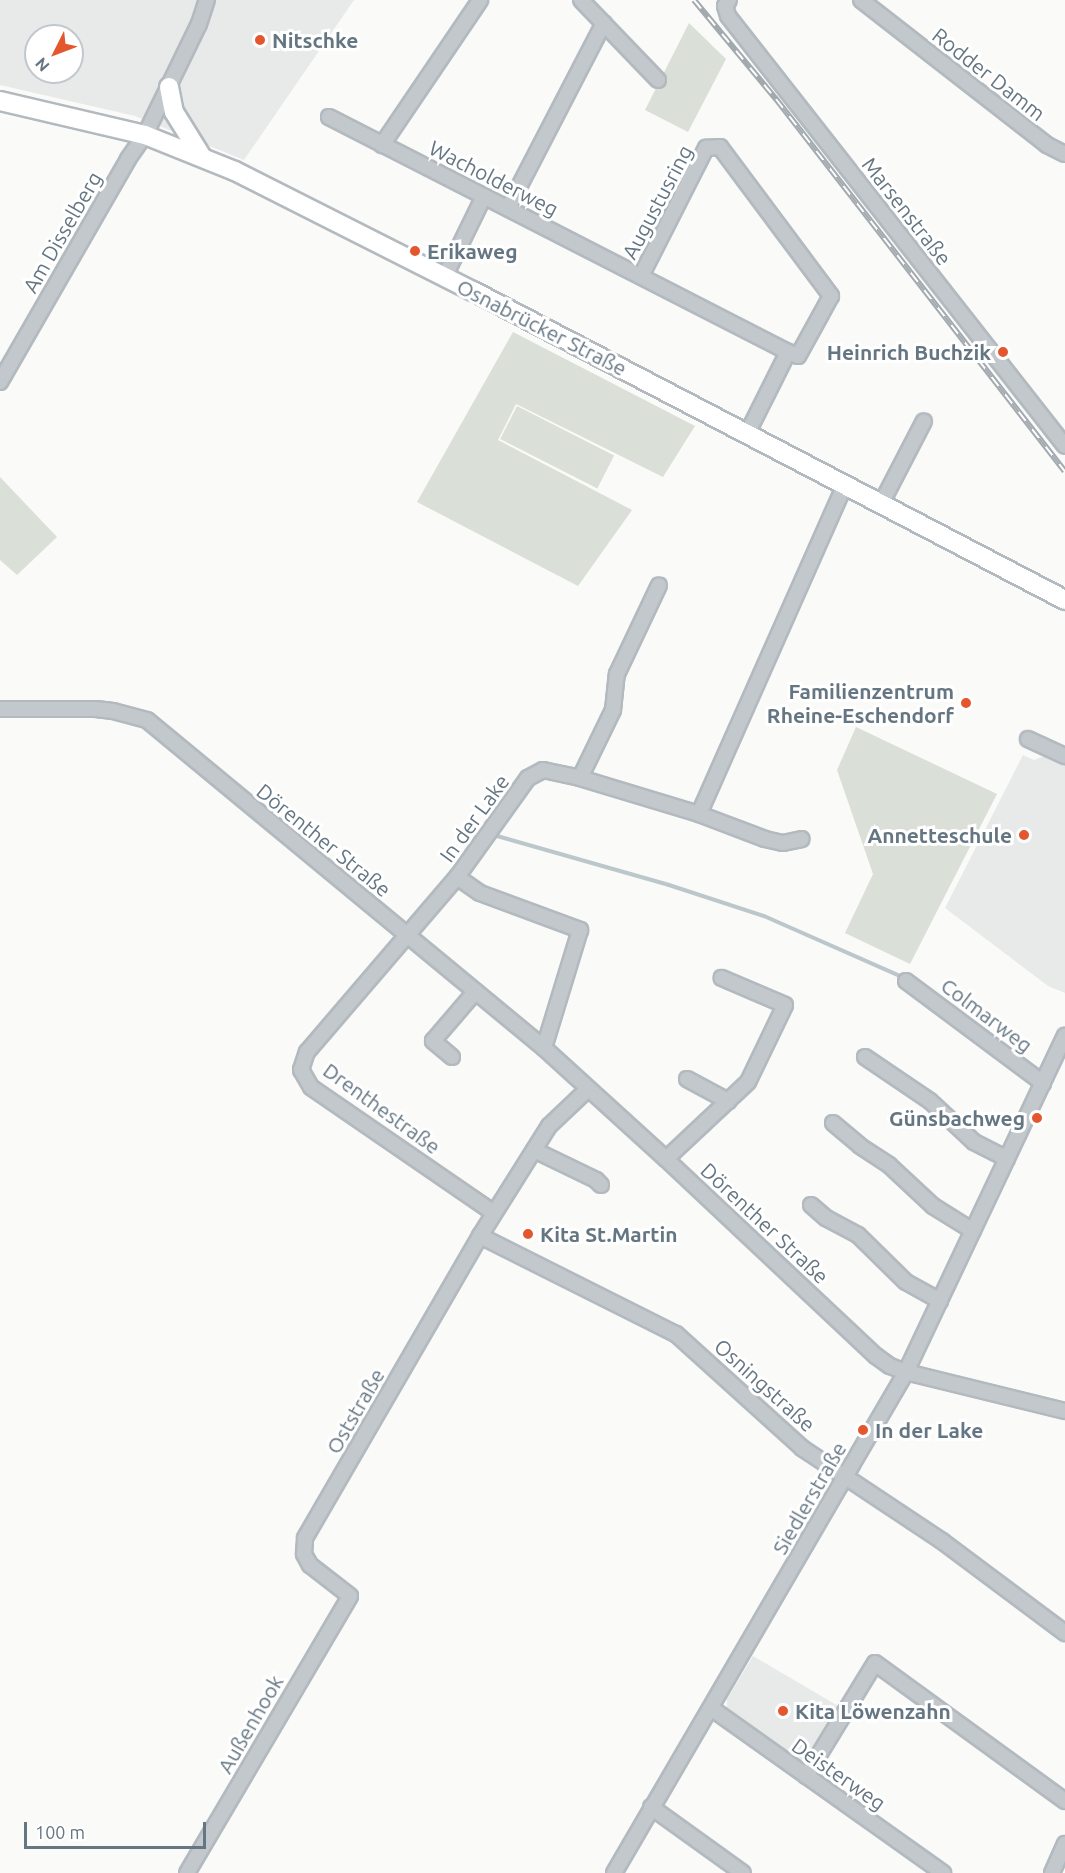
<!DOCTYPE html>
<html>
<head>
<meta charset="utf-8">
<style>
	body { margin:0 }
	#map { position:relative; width:1065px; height:1873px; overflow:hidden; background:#fafaf8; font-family:Ubuntu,sans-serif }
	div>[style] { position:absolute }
	.built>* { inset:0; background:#e8e9e9 }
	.green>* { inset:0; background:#dadfd7; transform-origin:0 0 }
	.stream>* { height:4px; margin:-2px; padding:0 2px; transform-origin:2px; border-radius:2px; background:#bbc7cb }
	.roads { filter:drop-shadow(2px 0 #b3babf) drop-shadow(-2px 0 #b3babf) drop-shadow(0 2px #b3babf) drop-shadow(0 -2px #b3babf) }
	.street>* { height:14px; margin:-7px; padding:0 7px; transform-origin:7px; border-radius:7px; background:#c3c8cc }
	.secondary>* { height:18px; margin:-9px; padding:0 9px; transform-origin:9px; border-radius:9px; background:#fff }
	.rail>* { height:6px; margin-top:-3px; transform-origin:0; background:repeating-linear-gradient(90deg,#fff 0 11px,#a2aab0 0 22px); box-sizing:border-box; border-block:2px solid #a2aab0 }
	.dots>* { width:16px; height:16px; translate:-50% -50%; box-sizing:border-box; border:3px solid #fff; border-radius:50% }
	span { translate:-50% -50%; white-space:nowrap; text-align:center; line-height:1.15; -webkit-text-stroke:6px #fff; paint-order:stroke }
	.poi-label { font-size:21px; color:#657683; font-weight:700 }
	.left { translate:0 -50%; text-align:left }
	.right { translate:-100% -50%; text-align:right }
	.street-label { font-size:21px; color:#657683 }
	.north { position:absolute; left:24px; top:24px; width:60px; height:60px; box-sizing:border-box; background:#fff; border:2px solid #c1c8cd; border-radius:50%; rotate:228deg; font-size:16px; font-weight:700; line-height:24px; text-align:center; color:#657683 }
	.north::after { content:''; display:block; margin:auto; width:21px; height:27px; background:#e4572e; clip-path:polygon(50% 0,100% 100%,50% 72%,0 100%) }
	.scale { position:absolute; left:24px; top:1822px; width:182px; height:27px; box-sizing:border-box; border:3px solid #657683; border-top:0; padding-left:8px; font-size:18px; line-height:21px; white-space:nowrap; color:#657683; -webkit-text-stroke:4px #fff; paint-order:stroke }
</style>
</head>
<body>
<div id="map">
	<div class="built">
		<div style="clip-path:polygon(evenodd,0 0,354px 0,244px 160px,135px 116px,0 85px,0 0,36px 36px,72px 36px,72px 72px,36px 72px,36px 36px)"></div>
		<div style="clip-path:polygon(1049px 754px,1065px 762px,1065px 993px,1048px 986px,945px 908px,1023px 755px,1034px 760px)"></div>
		<div style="clip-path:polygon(753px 1656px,840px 1707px,807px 1761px,796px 1761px,727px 1709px,727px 1699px)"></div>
	</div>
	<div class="green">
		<div style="clip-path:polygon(689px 23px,726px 59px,688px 132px,645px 110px)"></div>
		<div style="clip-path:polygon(513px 332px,695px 426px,663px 477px,516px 404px,498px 440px,632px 510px,578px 586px,417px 502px)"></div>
		<div style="left:517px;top:406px;width:109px;height:37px;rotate:27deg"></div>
		<div style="clip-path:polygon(0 477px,57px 537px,17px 575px,0 560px)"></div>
		<div style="clip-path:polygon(856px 727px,997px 794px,910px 964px,845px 933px,873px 874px,837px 770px)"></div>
	</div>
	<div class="stream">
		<div style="left:497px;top:836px;width:179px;rotate:15.9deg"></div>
		<div style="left:669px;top:885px;width:100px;rotate:18.1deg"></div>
		<div style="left:764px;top:916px;width:149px;rotate:23.8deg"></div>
	</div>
	<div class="roads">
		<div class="street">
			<div style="left:581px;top:0;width:111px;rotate:46.1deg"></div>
			<div style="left:729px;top:0;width:7px;rotate:124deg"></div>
			<div style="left:725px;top:6px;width:10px;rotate:73deg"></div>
			<div style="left:728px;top:16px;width:546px;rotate:51.91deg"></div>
			<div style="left:861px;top:0;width:236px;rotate:37.9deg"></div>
			<div style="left:1047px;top:145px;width:20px;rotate:27deg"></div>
			<div style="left:329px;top:117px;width:516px;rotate:27.11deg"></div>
			<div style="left:382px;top:145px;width:175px;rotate:-55.9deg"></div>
			<div style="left:508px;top:208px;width:208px;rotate:-62.6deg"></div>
			<div style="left:445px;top:276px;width:89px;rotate:-64deg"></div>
			<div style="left:641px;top:276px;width:144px;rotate:-63.1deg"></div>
			<div style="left:706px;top:148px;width:14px;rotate:-4deg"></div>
			<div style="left:720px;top:147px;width:186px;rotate:53.3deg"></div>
			<div style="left:831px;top:296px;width:68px;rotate:118.8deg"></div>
			<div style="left:798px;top:356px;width:11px;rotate:-158deg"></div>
			<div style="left:788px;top:352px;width:92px;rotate:116.6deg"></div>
			<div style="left:0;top:382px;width:257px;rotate:-60.1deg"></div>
			<div style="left:128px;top:159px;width:29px;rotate:-55deg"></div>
			<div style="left:145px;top:135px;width:123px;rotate:-64.1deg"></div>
			<div style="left:199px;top:24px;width:25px;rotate:-72deg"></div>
			<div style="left:881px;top:504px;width:93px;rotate:-62.6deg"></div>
			<div style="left:0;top:709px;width:96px"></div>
			<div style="left:96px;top:709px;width:17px;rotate:7deg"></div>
			<div style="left:113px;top:711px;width:35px;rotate:15deg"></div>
			<div style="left:147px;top:720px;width:515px;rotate:39.56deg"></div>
			<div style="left:544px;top:1048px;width:165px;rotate:42.3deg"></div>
			<div style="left:666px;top:1159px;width:288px;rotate:43.2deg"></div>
			<div style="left:876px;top:1356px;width:17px;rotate:36deg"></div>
			<div style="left:890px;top:1366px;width:17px;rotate:21deg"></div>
			<div style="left:906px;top:1372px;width:164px;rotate:13.8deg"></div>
			<div style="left:1028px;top:739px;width:41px;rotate:24.7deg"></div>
			<div style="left:580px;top:778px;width:76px;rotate:-64.1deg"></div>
			<div style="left:613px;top:710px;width:36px;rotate:-84deg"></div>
			<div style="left:617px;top:674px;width:98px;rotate:-64.7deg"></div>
			<div style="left:699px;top:814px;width:71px;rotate:20.7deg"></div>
			<div style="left:765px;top:839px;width:18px;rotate:13deg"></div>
			<div style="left:783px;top:843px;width:19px;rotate:-12deg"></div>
			<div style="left:457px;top:877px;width:28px;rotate:35deg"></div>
			<div style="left:480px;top:893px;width:107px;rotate:20.3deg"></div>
			<div style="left:580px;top:930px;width:123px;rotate:107deg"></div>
			<div style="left:906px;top:981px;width:171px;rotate:36.7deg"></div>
			<div style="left:452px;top:1057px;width:25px;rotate:-140deg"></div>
			<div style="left:433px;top:1041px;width:65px;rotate:-49.4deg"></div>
			<div style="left:865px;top:1057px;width:78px;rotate:34.1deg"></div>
			<div style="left:930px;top:1101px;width:60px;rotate:43deg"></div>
			<div style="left:974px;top:1142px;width:37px;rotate:27deg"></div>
			<div style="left:687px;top:1079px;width:47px;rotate:28.2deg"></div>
			<div style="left:833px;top:1123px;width:35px;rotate:40deg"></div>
			<div style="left:860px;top:1146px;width:35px;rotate:33deg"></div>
			<div style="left:889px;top:1165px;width:60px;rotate:43deg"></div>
			<div style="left:933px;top:1206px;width:47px;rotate:32deg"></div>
			<div style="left:534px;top:1150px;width:69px;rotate:25.8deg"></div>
			<div style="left:596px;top:1180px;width:7px;rotate:45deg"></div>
			<div style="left:666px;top:1159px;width:112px;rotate:-43.2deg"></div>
			<div style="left:748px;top:1082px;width:85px;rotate:-64.3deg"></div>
			<div style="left:785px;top:1005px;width:69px;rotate:-156.8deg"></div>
			<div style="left:811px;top:1205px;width:20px;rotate:41deg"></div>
			<div style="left:826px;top:1218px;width:36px;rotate:28deg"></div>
			<div style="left:858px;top:1235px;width:67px;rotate:44.4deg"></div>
			<div style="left:906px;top:1282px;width:39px;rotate:29deg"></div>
			<div style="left:494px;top:1213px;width:222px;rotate:-145.5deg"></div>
			<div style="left:311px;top:1087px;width:20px;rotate:-120deg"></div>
			<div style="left:301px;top:1070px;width:19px;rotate:-72deg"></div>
			<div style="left:307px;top:1052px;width:230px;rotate:-49.4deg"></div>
			<div style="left:457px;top:877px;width:122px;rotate:-54.4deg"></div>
			<div style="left:528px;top:778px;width:17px;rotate:-28deg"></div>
			<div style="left:543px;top:770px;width:38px;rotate:12deg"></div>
			<div style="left:580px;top:778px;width:124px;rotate:16.8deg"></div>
			<div style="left:699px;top:814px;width:360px;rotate:-66.1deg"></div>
			<div style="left:480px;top:1236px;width:219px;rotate:26.6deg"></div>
			<div style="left:676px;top:1334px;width:170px;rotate:42.1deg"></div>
			<div style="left:802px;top:1448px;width:168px;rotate:33.6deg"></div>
			<div style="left:942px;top:1541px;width:154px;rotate:36.8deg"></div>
			<div style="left:711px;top:1708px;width:285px;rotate:35.4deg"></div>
			<div style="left:806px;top:1776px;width:132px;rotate:-58.6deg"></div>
			<div style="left:875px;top:1663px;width:235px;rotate:36deg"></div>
			<div style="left:651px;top:1807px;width:113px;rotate:35.7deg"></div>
			<div style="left:187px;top:1873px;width:321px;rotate:-59.5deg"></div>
			<div style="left:350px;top:1596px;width:51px;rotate:-142.2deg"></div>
			<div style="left:310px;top:1565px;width:13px;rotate:-119deg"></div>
			<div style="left:304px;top:1554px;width:16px;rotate:-86deg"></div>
			<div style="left:305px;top:1538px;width:349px;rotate:-59.9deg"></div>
			<div style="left:480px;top:1236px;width:130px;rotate:-57.9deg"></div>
			<div style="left:549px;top:1126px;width:54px;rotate:-43.5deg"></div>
			<div style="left:614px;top:1873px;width:580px;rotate:-59.76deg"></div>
			<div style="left:906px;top:1372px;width:372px;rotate:-64.7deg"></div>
			<div style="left:1052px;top:1873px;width:32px;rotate:-66deg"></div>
		</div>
		<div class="secondary">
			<div style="left:169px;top:87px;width:25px;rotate:79deg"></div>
			<div style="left:174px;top:112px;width:53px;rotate:58.1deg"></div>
			<div style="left:0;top:101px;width:149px;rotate:13.2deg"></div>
			<div style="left:145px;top:135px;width:97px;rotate:21.8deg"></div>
			<div style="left:235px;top:171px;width:267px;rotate:26.8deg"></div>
			<div style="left:473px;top:291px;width:668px;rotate:27.56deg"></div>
		</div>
	</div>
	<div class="rail">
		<div style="left:694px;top:0;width:129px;rotate:50.4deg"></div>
		<div style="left:776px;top:99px;width:471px;rotate:52.2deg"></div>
	</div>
	<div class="dots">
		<div style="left:260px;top:40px;background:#e4572e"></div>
		<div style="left:415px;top:251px;background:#e4572e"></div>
		<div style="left:1003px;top:352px;background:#e4572e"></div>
		<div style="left:966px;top:703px;background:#e4572e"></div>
		<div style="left:1024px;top:835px;background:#e4572e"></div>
		<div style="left:1037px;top:1118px;background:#e4572e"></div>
		<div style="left:528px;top:1234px;background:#e4572e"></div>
		<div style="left:863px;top:1430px;background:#e4572e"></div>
		<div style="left:783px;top:1711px;background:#e4572e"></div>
	</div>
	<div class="poi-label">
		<span class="left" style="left:272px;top:40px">Nitschke</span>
		<span class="left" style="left:427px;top:251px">Erikaweg</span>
		<span class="right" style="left:991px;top:352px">Heinrich Buchzik</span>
		<span class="right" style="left:954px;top:703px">Familienzentrum<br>Rheine-Eschendorf</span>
		<span class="right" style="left:1012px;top:835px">Annetteschule</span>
		<span class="right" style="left:1025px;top:1118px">Günsbachweg</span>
		<span class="left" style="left:540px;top:1234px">Kita St.Martin</span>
		<span class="left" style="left:875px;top:1430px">In der Lake</span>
		<span class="left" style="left:795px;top:1711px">Kita Löwenzahn</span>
	</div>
	<div class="street-label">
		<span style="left:989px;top:74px;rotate:38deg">Rodder Damm</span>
		<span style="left:494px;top:178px;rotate:27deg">Wacholderweg</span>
		<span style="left:657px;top:202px;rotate:-62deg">Augustusring</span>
		<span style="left:907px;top:211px;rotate:52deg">Marsenstraße</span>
		<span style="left:62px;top:232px;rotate:-60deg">Am Disselberg</span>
		<span style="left:542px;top:327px;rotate:27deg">Osnabrücker Straße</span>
		<span style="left:474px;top:818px;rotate:-54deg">In der Lake</span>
		<span style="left:324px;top:840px;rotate:39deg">Dörenther Straße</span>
		<span style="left:987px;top:1015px;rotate:37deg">Colmarweg</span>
		<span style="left:382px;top:1108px;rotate:36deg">Drenthestraße</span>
		<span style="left:765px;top:1223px;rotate:43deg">Dörenther Straße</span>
		<span style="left:765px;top:1385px;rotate:42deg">Osningstraße</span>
		<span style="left:355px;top:1411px;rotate:-60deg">Oststraße</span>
		<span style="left:809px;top:1498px;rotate:-60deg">Siedlerstraße</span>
		<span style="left:250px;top:1724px;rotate:-60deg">Außenhook</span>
		<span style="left:839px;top:1774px;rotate:35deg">Deisterweg</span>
	</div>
	<div class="north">N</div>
	<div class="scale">100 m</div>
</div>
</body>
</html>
